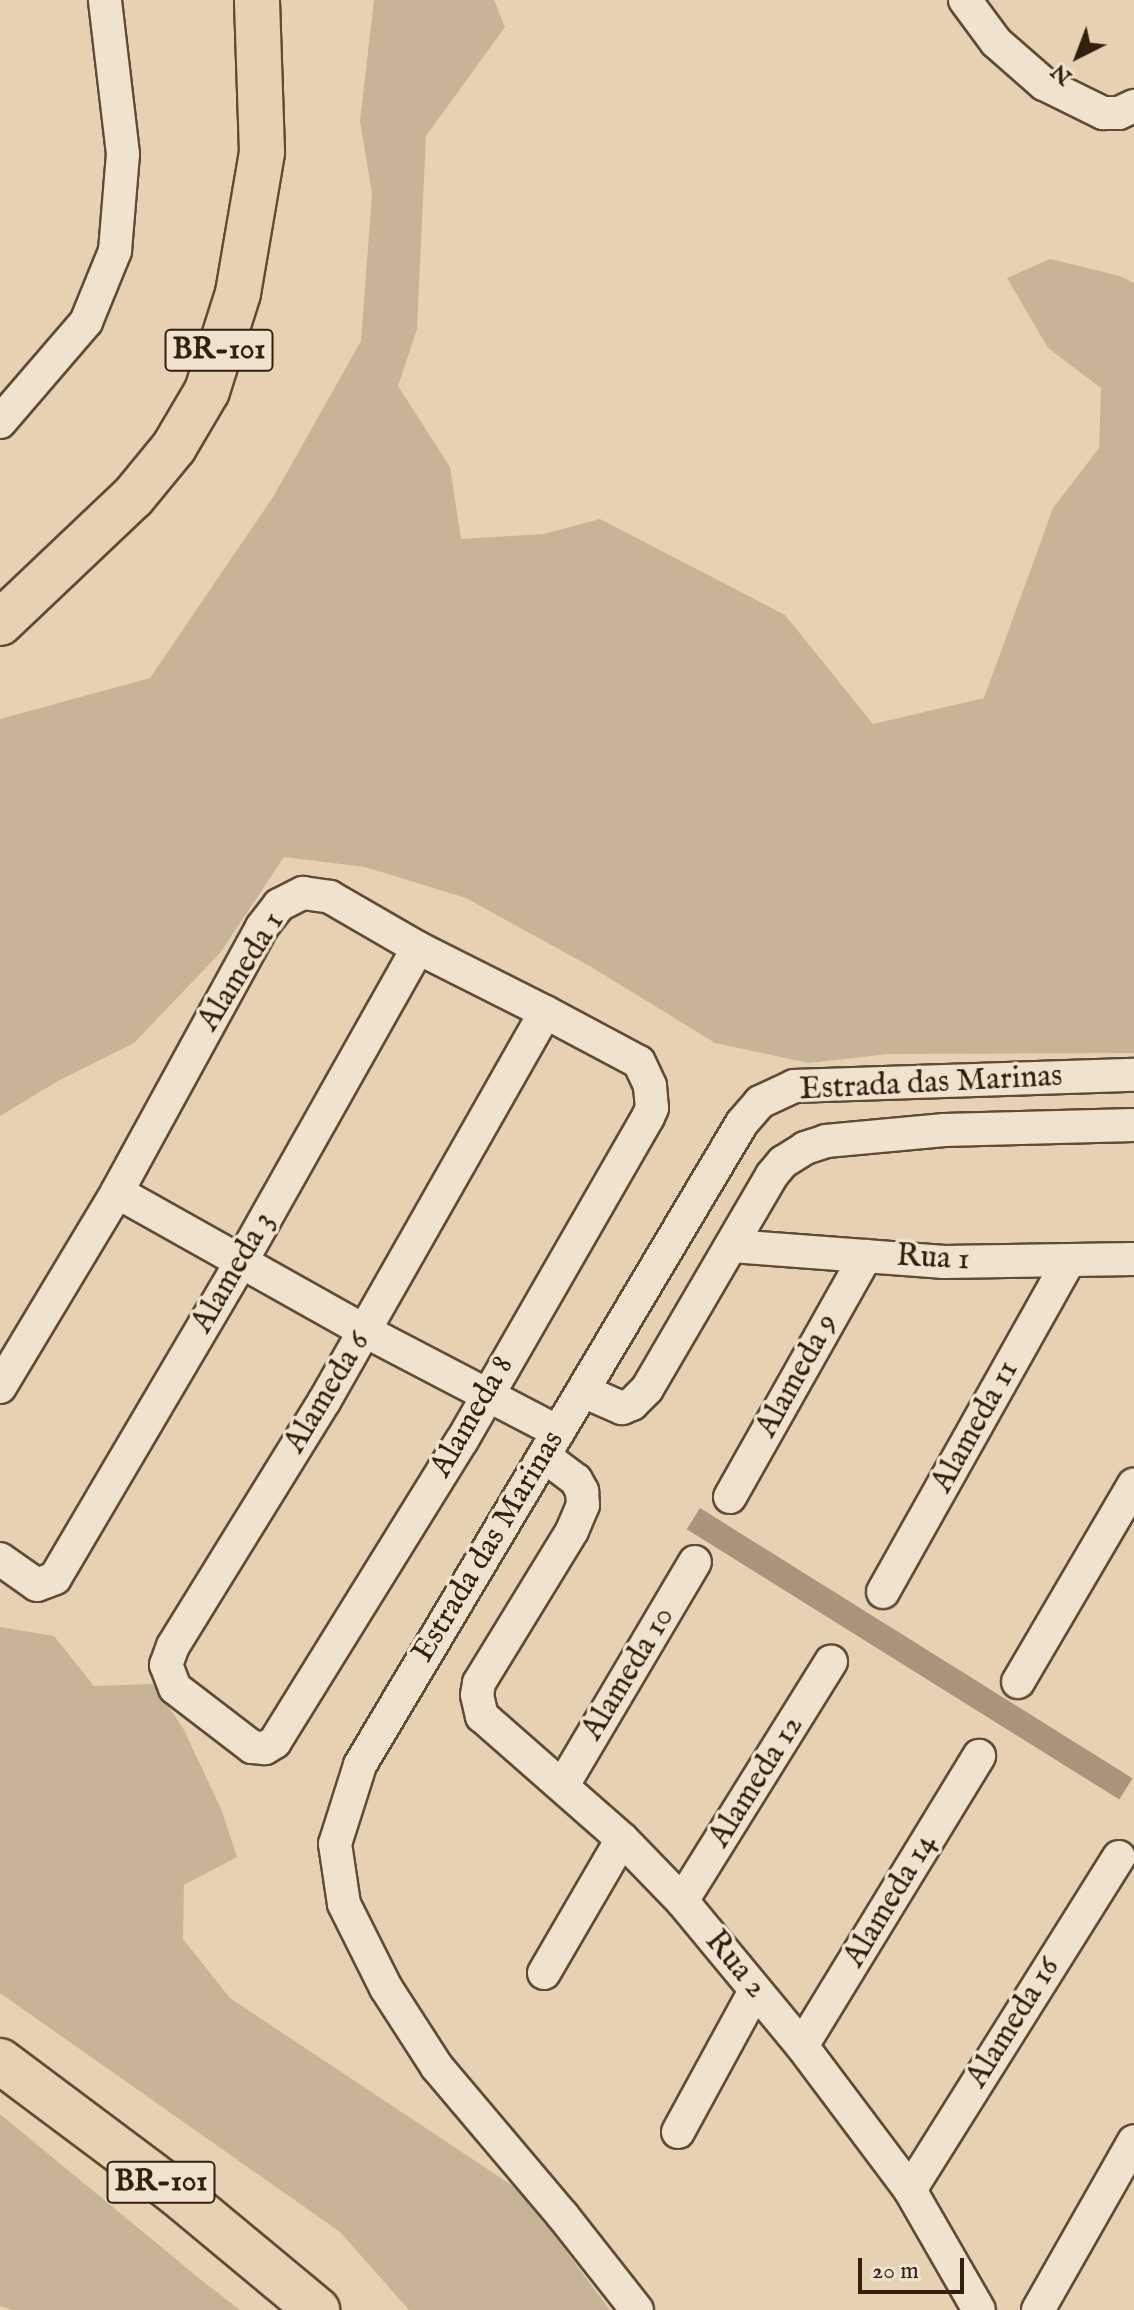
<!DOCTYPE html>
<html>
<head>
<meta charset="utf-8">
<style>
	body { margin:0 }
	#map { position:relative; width:1134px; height:2310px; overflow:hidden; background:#e6d2b3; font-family:"IM FELL English",serif }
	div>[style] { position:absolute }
	.green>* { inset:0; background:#c7b497 }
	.water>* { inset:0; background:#a8957b; transform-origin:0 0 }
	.roads { filter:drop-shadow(2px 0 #5e4c36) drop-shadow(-2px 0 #5e4c36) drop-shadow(0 2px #5e4c36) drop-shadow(0 -2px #5e4c36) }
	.minor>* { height:32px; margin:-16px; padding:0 16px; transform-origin:16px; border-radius:16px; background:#efe2ce }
	.trunk>* { height:44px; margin:-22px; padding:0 22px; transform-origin:22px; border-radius:22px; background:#e6d2b3 }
	span { translate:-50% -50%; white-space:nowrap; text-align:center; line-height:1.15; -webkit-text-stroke:7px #efe2ce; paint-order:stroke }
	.shield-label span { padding:2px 6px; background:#efe2ce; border:2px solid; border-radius:6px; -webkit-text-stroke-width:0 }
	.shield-label { font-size:30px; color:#31200d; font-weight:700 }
	.street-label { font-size:32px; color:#31200d }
	.north { position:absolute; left:1038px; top:16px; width:80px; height:80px; -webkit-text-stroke:6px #efe2ce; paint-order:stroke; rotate:222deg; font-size:22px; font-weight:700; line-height:32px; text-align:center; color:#31200d }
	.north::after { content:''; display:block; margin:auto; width:28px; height:36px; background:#31200d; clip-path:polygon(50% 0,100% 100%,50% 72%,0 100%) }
	.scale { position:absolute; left:858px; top:2258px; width:106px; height:36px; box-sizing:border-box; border:4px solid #31200d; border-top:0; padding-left:10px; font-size:24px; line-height:28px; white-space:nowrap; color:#31200d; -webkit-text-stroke:6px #efe2ce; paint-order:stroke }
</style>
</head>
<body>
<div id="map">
	<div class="green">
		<div style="clip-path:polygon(374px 0,494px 0,505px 27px,426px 136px,417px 329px,398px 386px,450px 467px,461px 539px,544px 534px,600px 519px,785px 615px,873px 724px,984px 698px,1053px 508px,1099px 448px,1101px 388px,1048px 348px,1007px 278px,1050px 259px,1120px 276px,1134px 283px,1134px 1053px,889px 1054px,809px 1063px,715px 1043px,593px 968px,466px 898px,365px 867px,284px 857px,220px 953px,134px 1043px,58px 1081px,0 1116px,0 719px,150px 678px,273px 497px,361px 341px,372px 194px,360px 121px)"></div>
		<div style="clip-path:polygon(0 1627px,54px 1636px,94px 1686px,153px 1684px,183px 1728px,222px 1811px,237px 1857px,184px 1885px,183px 1939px,230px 1998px,522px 2192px,610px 2310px,409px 2310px,340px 2232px,0 1993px)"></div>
		<div style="clip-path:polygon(0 2114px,200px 2279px,240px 2310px,12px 2310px,0 2306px)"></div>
	</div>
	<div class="water">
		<div style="left:700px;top:1508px;width:510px;height:25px;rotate:32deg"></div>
	</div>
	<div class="roads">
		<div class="minor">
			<div style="left:965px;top:0;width:52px;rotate:53.6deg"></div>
			<div style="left:996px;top:42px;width:64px;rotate:41.2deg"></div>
			<div style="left:1044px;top:84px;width:66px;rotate:26.2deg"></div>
			<div style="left:1103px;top:113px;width:16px"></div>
			<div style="left:1119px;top:113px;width:17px;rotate:-25deg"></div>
			<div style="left:0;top:422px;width:132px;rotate:-49.3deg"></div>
			<div style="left:86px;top:322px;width:77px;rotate:-67.8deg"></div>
			<div style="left:115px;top:251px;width:97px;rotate:-85.3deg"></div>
			<div style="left:123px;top:154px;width:155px;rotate:-96.7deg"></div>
			<div style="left:117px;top:1192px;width:284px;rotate:29.3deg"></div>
			<div style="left:365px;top:1331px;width:218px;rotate:27.6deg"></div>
			<div style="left:732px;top:1246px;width:213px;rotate:4.3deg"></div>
			<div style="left:944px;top:1262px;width:190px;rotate:-0.9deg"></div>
			<div style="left:0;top:1387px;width:227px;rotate:-59deg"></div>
			<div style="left:117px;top:1192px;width:302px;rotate:-61.3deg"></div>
			<div style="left:262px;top:927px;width:28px;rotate:-52deg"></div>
			<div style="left:279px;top:905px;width:27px;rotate:-27deg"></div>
			<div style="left:303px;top:893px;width:27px;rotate:8deg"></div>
			<div style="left:330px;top:897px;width:102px;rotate:30.1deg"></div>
			<div style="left:418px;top:948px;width:142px;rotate:26.7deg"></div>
			<div style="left:545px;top:1012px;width:106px;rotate:28deg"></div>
			<div style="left:639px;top:1062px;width:26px;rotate:65deg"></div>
			<div style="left:650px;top:1086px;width:22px;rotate:85deg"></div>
			<div style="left:652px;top:1108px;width:10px;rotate:114deg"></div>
			<div style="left:648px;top:1117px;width:373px;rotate:119.9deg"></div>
			<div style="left:462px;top:1440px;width:355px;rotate:121.8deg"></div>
			<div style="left:275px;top:1742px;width:12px;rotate:149deg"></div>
			<div style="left:265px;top:1748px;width:13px;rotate:-176deg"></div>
			<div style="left:252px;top:1747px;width:97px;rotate:-142.5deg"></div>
			<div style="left:175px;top:1688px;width:25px;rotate:-111deg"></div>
			<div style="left:166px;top:1665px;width:20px;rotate:-70deg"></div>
			<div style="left:173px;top:1646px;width:289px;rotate:-58.3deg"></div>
			<div style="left:325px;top:1400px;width:446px;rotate:-60.4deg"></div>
			<div style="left:583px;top:1391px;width:43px;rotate:23.6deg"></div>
			<div style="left:622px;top:1408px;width:11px;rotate:-22deg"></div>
			<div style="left:632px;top:1404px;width:21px;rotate:-45deg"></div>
			<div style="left:647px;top:1389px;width:248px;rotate:-59.7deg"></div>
			<div style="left:772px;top:1175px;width:17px;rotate:-50deg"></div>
			<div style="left:783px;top:1162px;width:26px;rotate:-32deg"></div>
			<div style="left:805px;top:1148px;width:22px;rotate:-18deg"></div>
			<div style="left:826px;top:1141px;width:119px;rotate:-5.3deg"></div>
			<div style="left:944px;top:1130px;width:190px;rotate:-1.5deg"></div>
			<div style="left:544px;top:1456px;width:40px;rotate:37deg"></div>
			<div style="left:576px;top:1480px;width:13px;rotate:61deg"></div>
			<div style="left:582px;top:1491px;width:14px;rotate:86deg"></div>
			<div style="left:583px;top:1505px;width:28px;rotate:113deg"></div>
			<div style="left:572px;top:1531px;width:178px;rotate:121.5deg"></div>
			<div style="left:479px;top:1683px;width:12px;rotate:99deg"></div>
			<div style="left:477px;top:1695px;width:22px;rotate:77deg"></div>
			<div style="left:482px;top:1716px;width:186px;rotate:41.3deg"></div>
			<div style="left:622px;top:1839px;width:86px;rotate:45.9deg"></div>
			<div style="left:682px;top:1901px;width:188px;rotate:50.4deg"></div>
			<div style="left:802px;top:2046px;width:180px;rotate:53.1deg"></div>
			<div style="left:910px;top:2190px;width:138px;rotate:60.1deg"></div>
			<div style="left:730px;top:1497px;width:277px;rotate:-60.6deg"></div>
			<div style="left:0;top:1559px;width:45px;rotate:35.1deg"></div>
			<div style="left:37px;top:1585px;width:19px;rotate:-21deg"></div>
			<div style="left:55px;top:1578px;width:367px;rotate:-59.5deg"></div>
			<div style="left:241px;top:1262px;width:360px;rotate:-60.6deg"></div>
			<div style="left:883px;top:1592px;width:377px;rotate:-60.7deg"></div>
			<div style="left:1018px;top:1682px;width:229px;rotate:-59.6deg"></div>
			<div style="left:563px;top:1785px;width:259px;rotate:-59.4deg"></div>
			<div style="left:682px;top:1901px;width:282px;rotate:-58.1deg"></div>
			<div style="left:544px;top:1973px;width:155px;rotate:-59.8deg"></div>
			<div style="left:802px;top:2046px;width:340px;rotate:-58.6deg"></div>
			<div style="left:678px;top:2132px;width:161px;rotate:-61.4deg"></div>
			<div style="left:910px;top:2190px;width:393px;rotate:-57.9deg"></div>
			<div style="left:637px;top:2310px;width:120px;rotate:-128.2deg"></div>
			<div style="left:563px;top:2216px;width:195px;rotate:-130.2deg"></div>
			<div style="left:437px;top:2067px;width:94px;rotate:-122.8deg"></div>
			<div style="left:386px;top:1988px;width:94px;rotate:-116.6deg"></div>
			<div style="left:344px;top:1904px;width:61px;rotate:-98.5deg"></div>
			<div style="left:335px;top:1844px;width:83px;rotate:-72.4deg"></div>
			<div style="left:360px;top:1765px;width:747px;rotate:-59.25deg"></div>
			<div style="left:742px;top:1123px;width:28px;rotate:-49deg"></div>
			<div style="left:760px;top:1102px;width:38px;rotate:-25deg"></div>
			<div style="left:794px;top:1086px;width:340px;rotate:-1.9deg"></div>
			<div style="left:1038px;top:2310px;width:194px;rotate:-60.4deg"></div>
		</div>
		<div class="trunk">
			<div style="left:0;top:623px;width:183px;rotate:-43.5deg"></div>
			<div style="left:133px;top:497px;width:65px;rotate:-50.6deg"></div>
			<div style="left:174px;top:447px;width:65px;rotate:-59.5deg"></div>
			<div style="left:207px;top:391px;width:103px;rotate:-72.4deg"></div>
			<div style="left:238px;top:293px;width:143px;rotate:-80.3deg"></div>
			<div style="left:262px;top:152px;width:152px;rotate:-91.9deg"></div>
			<div style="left:0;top:2061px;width:219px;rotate:36.8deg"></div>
			<div style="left:175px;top:2192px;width:185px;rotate:39.7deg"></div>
		</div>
	</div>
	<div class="shield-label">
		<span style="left:219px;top:350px">BR-101</span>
		<span style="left:161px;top:2182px">BR-101</span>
	</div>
	<div class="street-label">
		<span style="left:242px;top:972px;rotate:-58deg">Alameda 1</span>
		<span style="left:931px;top:1084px;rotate:-3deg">Estrada das Marinas</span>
		<span style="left:933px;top:1259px;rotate:3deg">Rua 1</span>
		<span style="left:234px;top:1273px;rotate:-60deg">Alameda 3</span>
		<span style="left:798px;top:1376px;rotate:-61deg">Alameda 9</span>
		<span style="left:328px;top:1393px;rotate:-59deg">Alameda 6</span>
		<span style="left:473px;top:1417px;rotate:-60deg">Alameda 8</span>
		<span style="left:976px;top:1427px;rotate:-61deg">Alameda 11</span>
		<span style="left:489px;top:1547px;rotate:-59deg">Estrada das Marinas</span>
		<span style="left:629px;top:1674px;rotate:-59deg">Alameda 10</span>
		<span style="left:757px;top:1782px;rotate:-58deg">Alameda 12</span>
		<span style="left:891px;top:1901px;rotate:-59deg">Alameda 14</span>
		<span style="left:735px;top:1965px;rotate:50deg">Rua 2</span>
		<span style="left:1014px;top:2023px;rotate:-58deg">Alameda 16</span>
	</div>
	<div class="north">N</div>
	<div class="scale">20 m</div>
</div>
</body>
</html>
